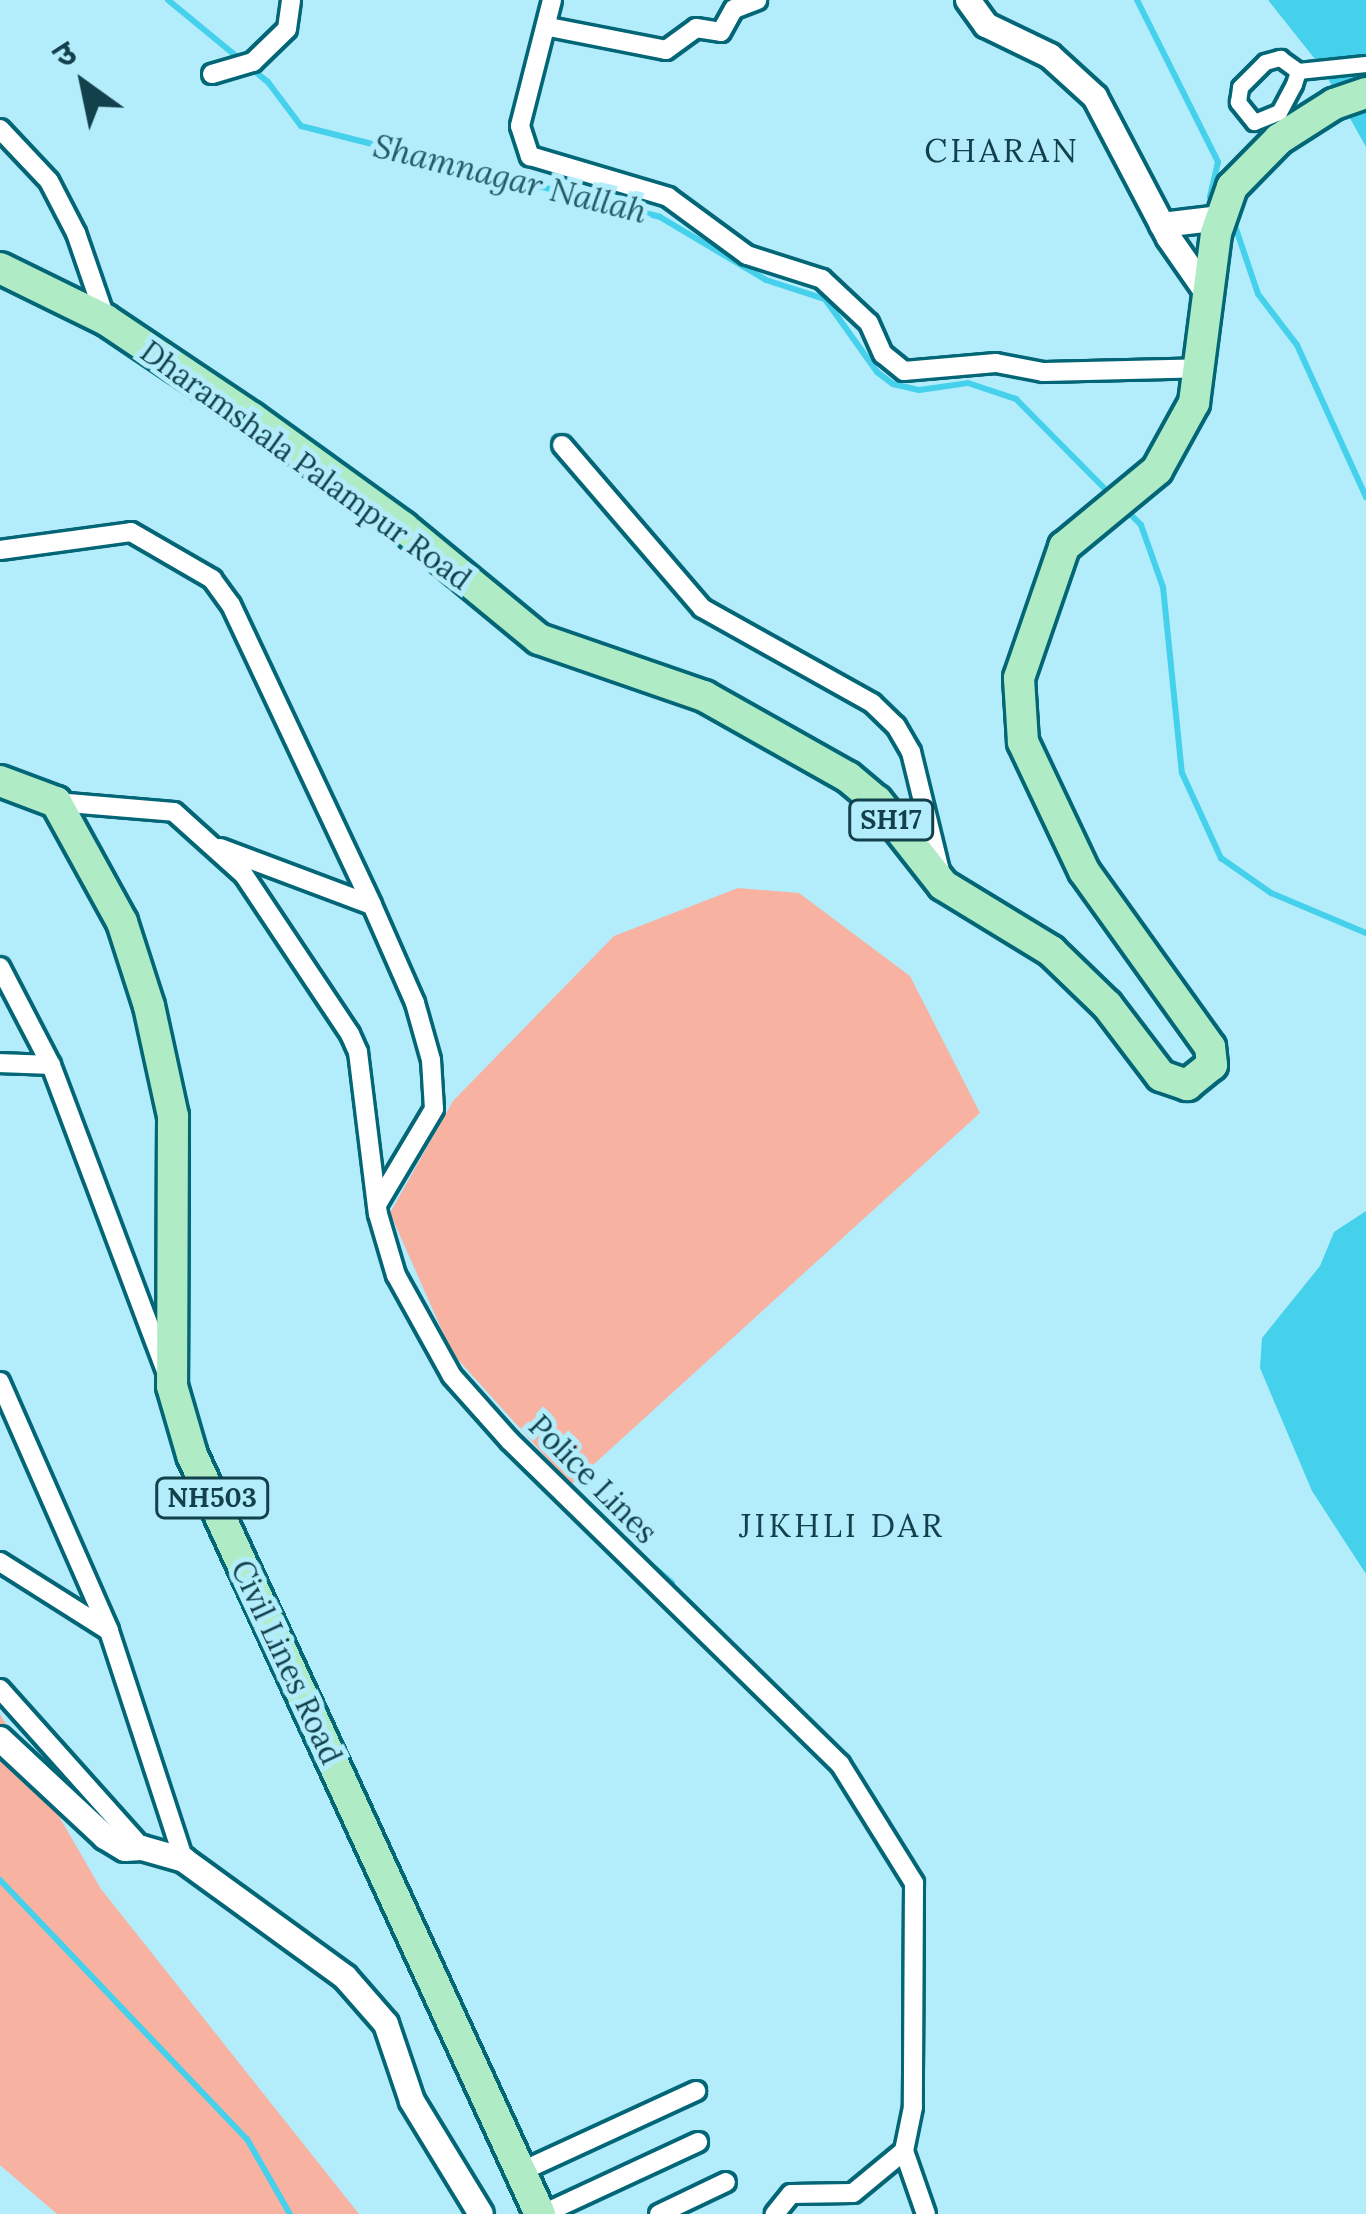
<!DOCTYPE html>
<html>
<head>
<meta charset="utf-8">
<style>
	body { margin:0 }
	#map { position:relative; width:1366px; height:2214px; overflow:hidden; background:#b3edfc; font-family:Lora,"Noto Sans Devanagari",serif }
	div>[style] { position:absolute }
	.green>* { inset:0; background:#f7b2a1 }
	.water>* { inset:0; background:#45d0ec }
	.stream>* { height:6px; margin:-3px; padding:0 3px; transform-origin:3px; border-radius:3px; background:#45d0ec }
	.roads { filter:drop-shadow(3px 0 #036677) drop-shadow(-3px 0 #036677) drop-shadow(0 3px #036677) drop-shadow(0 -3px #036677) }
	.pedestrian>* { height:15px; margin:-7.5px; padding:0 7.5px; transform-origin:7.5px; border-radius:7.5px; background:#fff }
	.minor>* { height:18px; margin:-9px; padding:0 9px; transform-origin:9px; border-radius:9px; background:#fff }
	.tertiary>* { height:24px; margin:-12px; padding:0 12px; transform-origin:12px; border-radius:12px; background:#fff }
	.primary>* { height:30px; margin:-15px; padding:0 15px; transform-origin:15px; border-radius:15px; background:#afecc5 }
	span { translate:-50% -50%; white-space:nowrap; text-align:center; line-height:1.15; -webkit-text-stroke:10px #b3edfc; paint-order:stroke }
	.shield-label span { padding:3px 9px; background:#b3edfc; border:3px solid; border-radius:9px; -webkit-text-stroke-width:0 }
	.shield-label { font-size:27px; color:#13414b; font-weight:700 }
	.street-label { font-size:30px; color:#13414b }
	.neighbourhood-label { font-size:33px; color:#13414b; letter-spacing:3px }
	.water-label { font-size:33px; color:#225a66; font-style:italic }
	.north { position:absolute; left:24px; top:24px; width:120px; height:120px; -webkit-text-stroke:9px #b3edfc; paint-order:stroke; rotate:327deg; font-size:33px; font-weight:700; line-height:48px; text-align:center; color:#13414b }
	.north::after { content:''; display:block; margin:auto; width:42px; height:54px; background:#13414b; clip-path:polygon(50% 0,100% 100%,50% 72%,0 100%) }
</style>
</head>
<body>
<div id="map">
	<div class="green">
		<div style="clip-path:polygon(738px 888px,799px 893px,910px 976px,980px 1113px,571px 1485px,452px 1353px,390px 1213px,453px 1101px,614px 936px)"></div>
		<div style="clip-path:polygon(0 1714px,101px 1889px,359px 2214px,57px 2214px,0 2165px)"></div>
	</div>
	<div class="water">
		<div style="clip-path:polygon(1268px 0,1366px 0,1366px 147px,1322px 68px)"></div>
		<div style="clip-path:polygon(1366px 1211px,1366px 1574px,1312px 1491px,1260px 1368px,1262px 1338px,1320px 1266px,1334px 1232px)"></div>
	</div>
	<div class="stream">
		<div style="left:168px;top:0;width:129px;rotate:39.4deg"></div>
		<div style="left:268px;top:82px;width:55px;rotate:53.1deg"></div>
		<div style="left:301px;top:126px;width:370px;rotate:14.2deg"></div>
		<div style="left:660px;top:217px;width:123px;rotate:30.7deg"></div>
		<div style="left:766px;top:280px;width:62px;rotate:17.9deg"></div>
		<div style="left:825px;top:299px;width:90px;rotate:54.5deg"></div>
		<div style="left:877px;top:372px;width:20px;rotate:37deg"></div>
		<div style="left:893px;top:384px;width:27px;rotate:13deg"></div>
		<div style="left:919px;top:390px;width:49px;rotate:-8.1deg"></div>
		<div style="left:968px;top:383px;width:51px;rotate:18.4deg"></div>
		<div style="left:1016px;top:399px;width:134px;rotate:45.3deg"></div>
		<div style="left:1137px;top:0;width:181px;rotate:63.4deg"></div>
		<div style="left:1218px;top:162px;width:36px;rotate:103deg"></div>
		<div style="left:1210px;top:197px;width:8px;rotate:40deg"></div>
		<div style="left:1233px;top:220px;width:78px;rotate:71.3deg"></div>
		<div style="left:1258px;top:294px;width:64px;rotate:52.6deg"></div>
		<div style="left:1297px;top:345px;width:167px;rotate:65.6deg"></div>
		<div style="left:1124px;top:508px;width:24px;rotate:45deg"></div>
		<div style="left:1141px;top:525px;width:66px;rotate:70.5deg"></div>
		<div style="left:1163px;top:587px;width:187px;rotate:84.2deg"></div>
		<div style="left:1182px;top:773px;width:94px;rotate:65.4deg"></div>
		<div style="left:1221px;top:858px;width:61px;rotate:35deg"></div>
		<div style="left:1271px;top:893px;width:103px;rotate:22.8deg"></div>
		<div style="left:656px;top:1569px;width:21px;rotate:41deg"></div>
		<div style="left:0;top:1880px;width:358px;rotate:46.4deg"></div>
		<div style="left:247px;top:2139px;width:86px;rotate:60.2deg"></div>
	</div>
	<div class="roads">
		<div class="pedestrian">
			<div style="left:1280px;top:58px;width:22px;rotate:36deg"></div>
			<div style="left:1298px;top:71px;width:14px;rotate:107deg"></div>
			<div style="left:1294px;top:84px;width:32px;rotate:118deg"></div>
			<div style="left:1279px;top:112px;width:27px;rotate:158deg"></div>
			<div style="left:1254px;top:122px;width:26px;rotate:-129deg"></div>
			<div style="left:1238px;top:102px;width:15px;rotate:-82deg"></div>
			<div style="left:1240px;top:87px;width:35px;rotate:-45deg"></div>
			<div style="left:1265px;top:62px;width:16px;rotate:-15deg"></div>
			<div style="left:1298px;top:71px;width:68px;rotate:-5.9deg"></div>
		</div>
		<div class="minor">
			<div style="left:552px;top:0;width:130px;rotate:104.3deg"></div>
			<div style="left:520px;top:126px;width:32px;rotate:72deg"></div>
			<div style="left:530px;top:156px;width:144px;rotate:16.5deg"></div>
			<div style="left:668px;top:197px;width:98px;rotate:36.3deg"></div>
			<div style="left:747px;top:255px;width:79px;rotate:17.7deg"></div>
			<div style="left:822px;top:279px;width:64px;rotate:43.1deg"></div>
			<div style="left:869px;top:323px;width:34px;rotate:66deg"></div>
			<div style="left:883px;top:354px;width:27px;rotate:39deg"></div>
			<div style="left:904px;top:371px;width:92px;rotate:-5deg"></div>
			<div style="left:996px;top:363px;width:48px;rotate:10.8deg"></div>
			<div style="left:1043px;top:372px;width:159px;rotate:-1.4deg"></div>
			<div style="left:549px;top:27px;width:119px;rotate:11.1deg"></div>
			<div style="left:666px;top:50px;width:37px;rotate:-36deg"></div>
			<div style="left:696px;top:28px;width:25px;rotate:9deg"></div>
			<div style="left:721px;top:32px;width:26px;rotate:-61deg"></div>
			<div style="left:734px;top:9px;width:25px;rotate:-21deg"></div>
			<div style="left:212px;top:74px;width:43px;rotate:-16.3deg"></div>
			<div style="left:253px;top:62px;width:47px;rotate:-44.1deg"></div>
			<div style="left:287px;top:29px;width:29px;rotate:-82deg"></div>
			<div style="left:0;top:129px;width:71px;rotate:46.7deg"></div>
			<div style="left:49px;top:181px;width:59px;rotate:62.6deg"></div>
			<div style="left:76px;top:233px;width:92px;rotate:71deg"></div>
			<div style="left:562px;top:445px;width:215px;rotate:49.3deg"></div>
			<div style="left:702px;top:608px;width:195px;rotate:29.2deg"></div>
			<div style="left:872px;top:703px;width:33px;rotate:44deg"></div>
			<div style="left:896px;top:726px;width:30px;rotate:60deg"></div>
			<div style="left:911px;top:752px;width:127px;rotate:76.3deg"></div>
			<div style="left:0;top:550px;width:132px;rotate:-7.8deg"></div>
			<div style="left:131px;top:532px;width:94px;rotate:30.1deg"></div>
			<div style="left:212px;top:579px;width:32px;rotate:54deg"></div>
			<div style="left:231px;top:605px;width:331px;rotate:64.8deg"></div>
			<div style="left:372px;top:905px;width:107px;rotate:66.3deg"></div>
			<div style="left:415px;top:1003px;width:59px;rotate:74.3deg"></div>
			<div style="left:431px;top:1060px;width:49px;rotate:86.5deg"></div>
			<div style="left:434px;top:1109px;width:109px;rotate:120.8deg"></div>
			<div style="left:56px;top:802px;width:118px;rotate:4.8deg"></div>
			<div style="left:174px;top:812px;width:94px;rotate:42deg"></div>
			<div style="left:244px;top:875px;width:191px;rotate:56.3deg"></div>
			<div style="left:350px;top:1034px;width:20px;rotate:66deg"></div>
			<div style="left:358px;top:1052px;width:163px;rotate:83deg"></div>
			<div style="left:378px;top:1214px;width:64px;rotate:73.6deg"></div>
			<div style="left:396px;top:1275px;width:115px;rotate:61deg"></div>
			<div style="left:452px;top:1376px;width:87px;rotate:48.3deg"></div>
			<div style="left:510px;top:1441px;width:462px;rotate:44.4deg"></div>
			<div style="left:840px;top:1764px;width:140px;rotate:58.1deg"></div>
			<div style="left:914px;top:1883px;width:224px;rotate:90.3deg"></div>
			<div style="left:913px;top:2107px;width:45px;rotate:101.6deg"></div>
			<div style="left:904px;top:2151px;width:66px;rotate:140.5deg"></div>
			<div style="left:853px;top:2193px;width:62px;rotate:179.1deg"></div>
			<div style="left:791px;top:2194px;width:26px;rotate:129deg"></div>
			<div style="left:220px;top:848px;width:162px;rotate:20.6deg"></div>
			<div style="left:0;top:967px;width:110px;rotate:62.5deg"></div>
			<div style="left:51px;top:1065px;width:327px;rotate:69.4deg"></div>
			<div style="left:0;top:1063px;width:51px;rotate:2.2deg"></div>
			<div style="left:0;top:1382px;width:271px;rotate:66.3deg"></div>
			<div style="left:0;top:1562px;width:129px;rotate:32.3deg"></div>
			<div style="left:109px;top:1631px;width:241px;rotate:71.9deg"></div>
			<div style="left:0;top:1689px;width:213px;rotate:48.2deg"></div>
			<div style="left:904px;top:2151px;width:67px;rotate:70.8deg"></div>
			<div style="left:520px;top:2172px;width:194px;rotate:-24.7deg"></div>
			<div style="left:543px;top:2214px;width:171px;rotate:-24.9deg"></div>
			<div style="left:659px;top:2214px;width:74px;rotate:-25.5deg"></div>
		</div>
		<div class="tertiary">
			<div style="left:968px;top:0;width:31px;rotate:54deg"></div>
			<div style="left:986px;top:25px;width:71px;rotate:25.8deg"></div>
			<div style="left:1050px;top:56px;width:61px;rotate:42.3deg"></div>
			<div style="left:1095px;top:97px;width:159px;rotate:62.3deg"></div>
			<div style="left:1169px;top:238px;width:65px;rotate:55.1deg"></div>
			<div style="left:1162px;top:225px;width:59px;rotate:-6.8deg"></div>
			<div style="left:0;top:1739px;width:144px;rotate:43deg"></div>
			<div style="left:105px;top:1837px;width:23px;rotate:31deg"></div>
			<div style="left:125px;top:1849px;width:17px;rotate:-3deg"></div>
			<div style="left:142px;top:1848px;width:44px;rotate:15.9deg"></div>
			<div style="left:184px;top:1860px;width:199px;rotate:36deg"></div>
			<div style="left:345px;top:1977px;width:62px;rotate:48.9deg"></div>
			<div style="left:386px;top:2024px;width:81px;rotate:71.3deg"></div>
			<div style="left:412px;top:2101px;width:132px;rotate:58.6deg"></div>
		</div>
		<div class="primary">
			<div style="left:0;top:268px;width:118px;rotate:26.1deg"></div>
			<div style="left:106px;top:320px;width:176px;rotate:33.9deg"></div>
			<div style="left:252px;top:418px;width:186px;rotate:35.8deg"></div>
			<div style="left:403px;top:527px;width:176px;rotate:39.5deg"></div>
			<div style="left:539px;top:639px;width:175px;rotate:19.1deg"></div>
			<div style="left:704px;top:696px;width:165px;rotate:29.4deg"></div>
			<div style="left:848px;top:777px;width:38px;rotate:40deg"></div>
			<div style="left:877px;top:801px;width:107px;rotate:51.8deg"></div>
			<div style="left:943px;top:885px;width:127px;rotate:31.4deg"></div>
			<div style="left:1051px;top:951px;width:78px;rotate:44deg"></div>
			<div style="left:1107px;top:1005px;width:89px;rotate:52.7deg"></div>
			<div style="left:1161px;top:1076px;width:28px;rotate:19deg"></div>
			<div style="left:1187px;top:1085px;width:32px;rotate:-39deg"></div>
			<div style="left:1212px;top:1065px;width:18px;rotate:-96deg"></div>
			<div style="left:1210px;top:1047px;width:216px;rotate:-125.6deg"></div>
			<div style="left:1084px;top:871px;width:143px;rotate:-115.3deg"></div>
			<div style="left:1023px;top:742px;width:64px;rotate:-93.6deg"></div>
			<div style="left:1019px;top:678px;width:139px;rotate:-71deg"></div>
			<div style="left:1064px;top:547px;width:121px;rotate:-39.6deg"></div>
			<div style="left:1157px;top:470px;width:77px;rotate:-61.1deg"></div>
			<div style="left:1194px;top:403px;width:171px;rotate:-82.6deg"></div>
			<div style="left:1216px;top:233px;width:49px;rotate:-70.8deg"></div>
			<div style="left:1232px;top:187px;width:67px;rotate:-45.6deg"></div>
			<div style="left:1279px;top:139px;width:65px;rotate:-32.5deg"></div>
			<div style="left:1334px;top:104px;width:34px;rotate:-19deg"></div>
			<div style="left:0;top:781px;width:60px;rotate:20.6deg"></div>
			<div style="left:56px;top:802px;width:137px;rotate:61.2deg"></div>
			<div style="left:122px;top:922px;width:88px;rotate:72.2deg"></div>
			<div style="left:149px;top:1006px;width:113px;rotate:77.7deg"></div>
			<div style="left:173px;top:1116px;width:270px;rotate:90.2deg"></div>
			<div style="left:172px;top:1386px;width:72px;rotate:73.8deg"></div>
			<div style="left:192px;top:1455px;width:835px;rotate:65.37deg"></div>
		</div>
	</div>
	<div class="shield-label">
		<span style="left:891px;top:820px">SH17</span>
		<span style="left:212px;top:1498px">NH503</span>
	</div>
	<div class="street-label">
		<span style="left:306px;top:465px;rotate:36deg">Dharamshala Palampur Road</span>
		<span style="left:593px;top:1479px;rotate:45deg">Police Lines</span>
		<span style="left:287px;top:1662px;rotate:65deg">Civil Lines Road</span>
	</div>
	<div class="neighbourhood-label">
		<span style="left:1002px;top:151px">CHARAN</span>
		<span style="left:842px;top:1526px">JIKHLI DAR</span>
	</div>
	<div class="water-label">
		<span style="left:510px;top:179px;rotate:14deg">Shamnagar Nallah</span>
	</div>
	<div class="north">उ</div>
</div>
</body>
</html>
